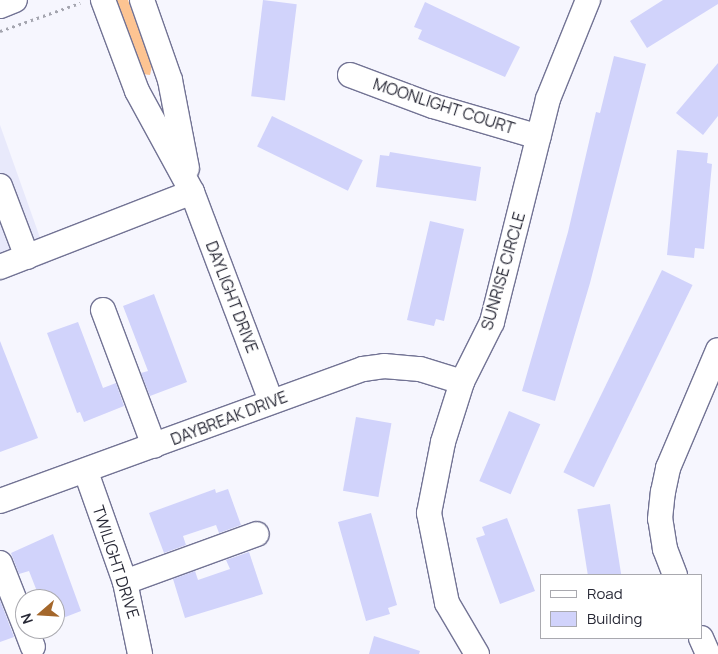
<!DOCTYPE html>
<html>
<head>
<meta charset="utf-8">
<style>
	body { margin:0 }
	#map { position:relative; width:718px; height:654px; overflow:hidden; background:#f6f6fe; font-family:Manrope,sans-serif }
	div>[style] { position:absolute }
	.built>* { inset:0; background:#e8e9fb }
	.green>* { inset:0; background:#fdc492 }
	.building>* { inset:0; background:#d1d3fb; transform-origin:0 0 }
	.path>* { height:3px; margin-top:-1.5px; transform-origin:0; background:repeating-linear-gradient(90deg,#a4a5af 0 2.5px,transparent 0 6.5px) }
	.roads { filter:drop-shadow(1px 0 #727394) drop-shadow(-1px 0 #727394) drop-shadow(0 1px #727394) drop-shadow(0 -1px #727394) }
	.minor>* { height:24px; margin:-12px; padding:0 12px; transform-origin:12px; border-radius:12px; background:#fff }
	span { translate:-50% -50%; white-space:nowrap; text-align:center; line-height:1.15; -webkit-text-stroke:4px #fff; paint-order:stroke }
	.street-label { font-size:16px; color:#282936 }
	.legend { position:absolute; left:540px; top:574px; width:162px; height:65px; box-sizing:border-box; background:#fff; border:1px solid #a9a9af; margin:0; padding:6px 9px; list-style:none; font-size:15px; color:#282936 }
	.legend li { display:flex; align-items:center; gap:10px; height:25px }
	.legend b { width:25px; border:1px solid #a9a9af }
	.north { position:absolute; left:15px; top:589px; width:50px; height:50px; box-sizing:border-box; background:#fff; border:1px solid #a9a9af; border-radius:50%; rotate:251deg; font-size:14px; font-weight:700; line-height:20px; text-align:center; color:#282936 }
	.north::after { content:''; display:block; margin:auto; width:18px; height:22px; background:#a4672b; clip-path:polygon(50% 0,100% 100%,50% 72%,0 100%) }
</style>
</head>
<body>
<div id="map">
	<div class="built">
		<div style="clip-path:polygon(0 125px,49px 263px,0 280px)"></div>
	</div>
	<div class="green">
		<div style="clip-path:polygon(114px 0,128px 0,152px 66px,150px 75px,142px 74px)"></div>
	</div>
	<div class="building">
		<div style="left:263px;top:0;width:34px;height:97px;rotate:7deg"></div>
		<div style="clip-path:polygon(663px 0,718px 0,718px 4px,647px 48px,630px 21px)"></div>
		<div style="clip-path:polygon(425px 2px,520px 47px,505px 77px,418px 39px,422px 30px,414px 27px)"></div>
		<div style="clip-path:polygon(614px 56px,646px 64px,590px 283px,555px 401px,522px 391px,568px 232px,596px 112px,600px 113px)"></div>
		<div style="clip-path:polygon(718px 63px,718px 116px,703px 135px,676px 113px)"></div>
		<div style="left:272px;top:116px;width:101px;height:34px;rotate:26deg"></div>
		<div style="clip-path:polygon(677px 150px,708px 153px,707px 163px,712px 164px,704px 249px,695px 248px,694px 258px,667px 255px)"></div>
		<div style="clip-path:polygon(390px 152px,481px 167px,476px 201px,376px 187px,380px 155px,389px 156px)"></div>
		<div style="clip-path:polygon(430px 221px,464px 229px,444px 321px,436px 319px,434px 326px,407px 320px)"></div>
		<div style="left:662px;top:270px;width:34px;height:225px;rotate:26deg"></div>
		<div style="clip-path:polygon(154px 294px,187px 382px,150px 396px,141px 373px,148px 371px,123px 306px)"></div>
		<div style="clip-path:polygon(78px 322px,103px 388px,116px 383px,124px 406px,84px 422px,80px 412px,77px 413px,47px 333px)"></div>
		<div style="clip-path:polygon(0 341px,38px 438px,0 452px)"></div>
		<div style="left:509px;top:411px;width:34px;height:76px;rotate:23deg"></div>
		<div style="left:356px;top:417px;width:36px;height:75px;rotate:10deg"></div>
		<div style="clip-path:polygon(215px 489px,216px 493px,228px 489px,241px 525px,219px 533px,216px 525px,183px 536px,186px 545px,164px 553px,149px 513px)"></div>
		<div style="left:610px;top:504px;width:72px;height:33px;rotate:81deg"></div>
		<div style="clip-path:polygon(371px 513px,397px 605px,388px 608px,390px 614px,366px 621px,338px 522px)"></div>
		<div style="clip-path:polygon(507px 518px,535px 591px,500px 604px,476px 538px,485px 535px,482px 527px)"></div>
		<div style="clip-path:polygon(53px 534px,81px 611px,55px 621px,55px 599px,40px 599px,29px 571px,19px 574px,11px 553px)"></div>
		<div style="clip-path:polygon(249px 552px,263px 594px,185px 618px,173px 579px,195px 571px,198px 580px,230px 569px,226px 560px)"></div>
		<div style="clip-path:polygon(0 600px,14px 637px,0 642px)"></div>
		<div style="clip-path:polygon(374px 636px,420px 651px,419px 654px,369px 654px)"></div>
	</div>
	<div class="path">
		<div style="left:0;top:31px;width:85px;rotate:-19.3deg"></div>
	</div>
	<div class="roads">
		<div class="minor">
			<div style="left:103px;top:0;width:97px;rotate:69.5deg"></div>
			<div style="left:137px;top:91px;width:115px;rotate:61.4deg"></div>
			<div style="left:192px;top:192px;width:223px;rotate:69.3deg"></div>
			<div style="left:142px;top:0;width:85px;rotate:70.7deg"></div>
			<div style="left:170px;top:80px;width:90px;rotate:79.1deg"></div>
			<div style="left:0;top:6px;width:16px;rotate:-22deg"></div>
			<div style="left:350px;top:75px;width:89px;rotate:20.5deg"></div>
			<div style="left:433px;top:106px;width:110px;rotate:16.3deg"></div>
			<div style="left:0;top:186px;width:76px;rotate:69.2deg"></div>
			<div style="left:0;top:267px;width:206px;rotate:-21.3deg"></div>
			<div style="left:103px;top:310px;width:145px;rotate:69.4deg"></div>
			<div style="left:86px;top:472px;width:117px;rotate:70.5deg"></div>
			<div style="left:125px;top:582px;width:74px;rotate:78.2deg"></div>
			<div style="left:0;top:501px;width:386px;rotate:-20deg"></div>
			<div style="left:363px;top:369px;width:21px;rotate:-8deg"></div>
			<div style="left:384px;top:366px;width:36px;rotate:5deg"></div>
			<div style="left:420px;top:369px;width:44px;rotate:17.2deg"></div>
			<div style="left:0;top:563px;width:68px;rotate:68.4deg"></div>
			<div style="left:675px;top:575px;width:28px;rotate:-111deg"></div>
			<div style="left:665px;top:549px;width:30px;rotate:-99deg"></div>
			<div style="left:660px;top:519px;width:27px;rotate:-84deg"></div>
			<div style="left:663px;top:492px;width:25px;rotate:-78deg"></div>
			<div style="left:668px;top:468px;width:128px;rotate:-67deg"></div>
			<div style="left:125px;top:582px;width:140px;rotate:-20deg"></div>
			<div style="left:26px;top:629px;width:19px;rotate:69deg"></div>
			<div style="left:701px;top:638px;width:17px;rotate:66deg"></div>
			<div style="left:477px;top:654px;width:59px;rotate:-120.5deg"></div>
			<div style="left:447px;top:603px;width:92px;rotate:-101.3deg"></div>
			<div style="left:429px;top:513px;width:72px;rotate:-78.8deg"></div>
			<div style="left:443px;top:442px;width:63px;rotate:-72.4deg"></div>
			<div style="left:462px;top:382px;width:67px;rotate:-63.4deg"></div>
			<div style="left:492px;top:322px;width:230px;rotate:-75.9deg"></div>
			<div style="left:548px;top:99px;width:107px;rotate:-68deg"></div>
		</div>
	</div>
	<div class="street-label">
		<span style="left:444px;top:106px;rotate:18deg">MOONLIGHT COURT</span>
		<span style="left:503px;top:271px;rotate:-74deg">SUNRISE CIRCLE</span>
		<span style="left:232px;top:297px;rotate:69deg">DAYLIGHT DRIVE</span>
		<span style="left:229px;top:418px;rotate:-21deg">DAYBREAK DRIVE</span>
		<span style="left:116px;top:562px;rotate:72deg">TWILIGHT DRIVE</span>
	</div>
	<ul class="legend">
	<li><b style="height:6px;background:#fff"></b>Road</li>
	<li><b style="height:14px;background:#d1d3fb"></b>Building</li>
	</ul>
	<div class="north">N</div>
</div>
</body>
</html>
